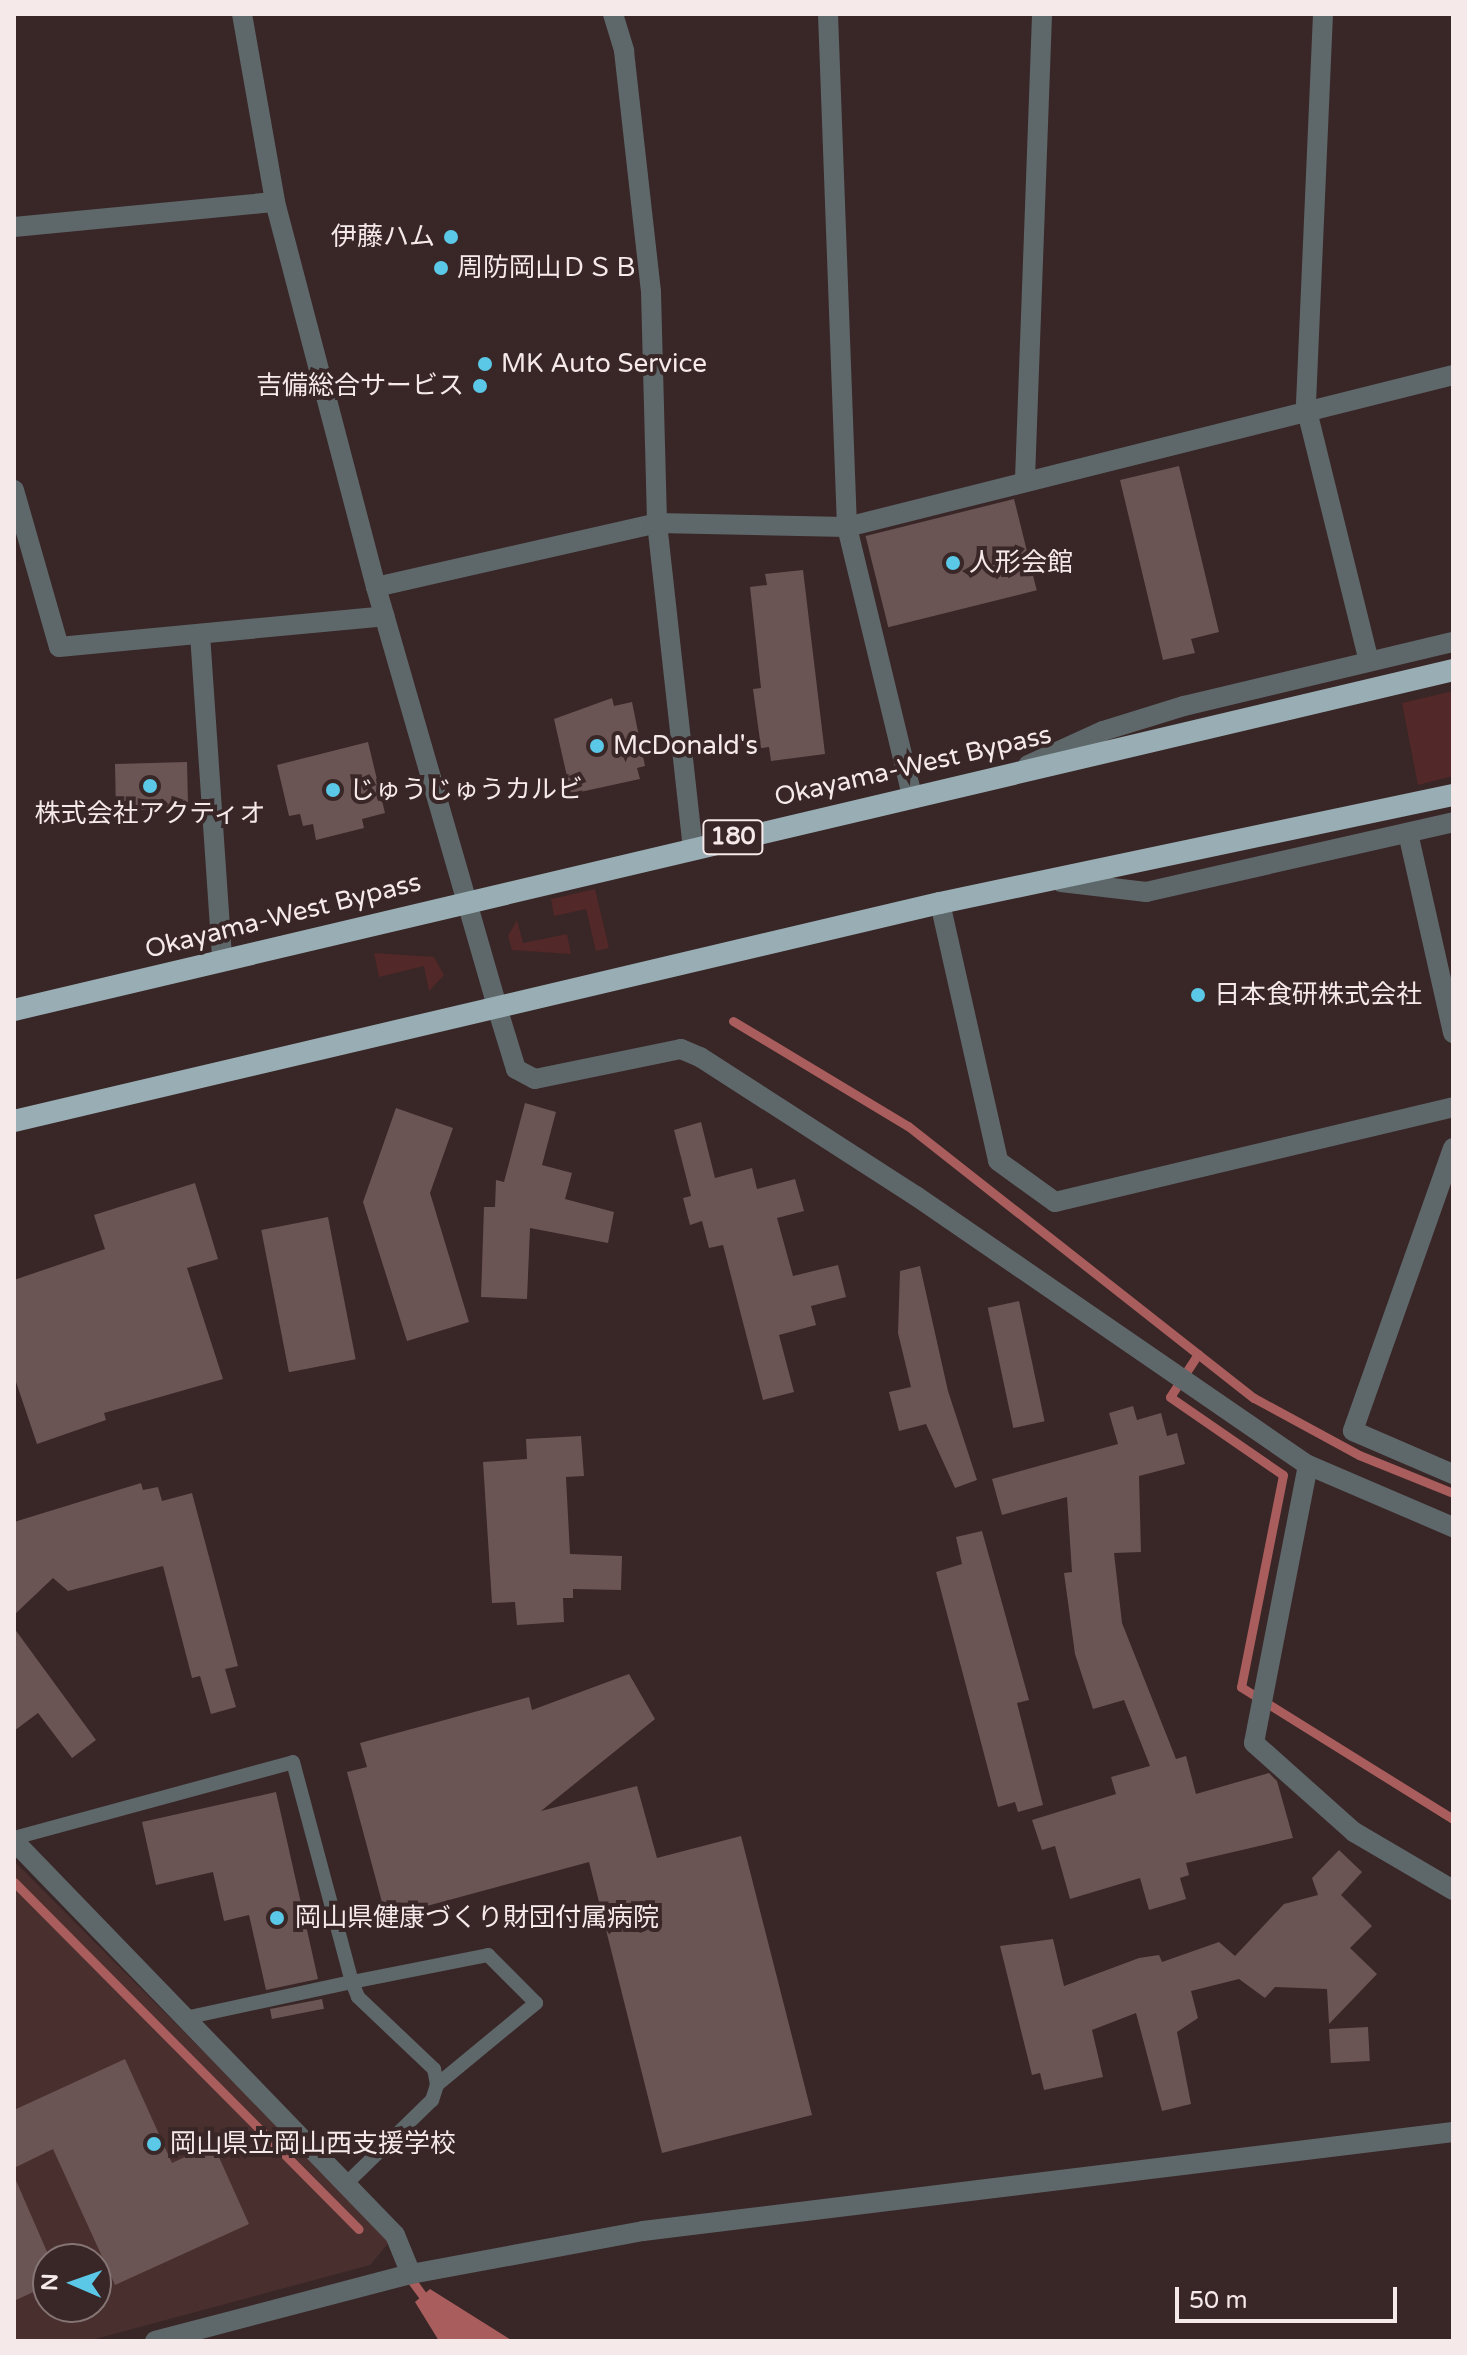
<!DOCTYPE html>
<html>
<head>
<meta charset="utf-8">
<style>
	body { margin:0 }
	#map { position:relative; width:1467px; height:2355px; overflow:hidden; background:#392626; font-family:"Varela Round","Noto Sans JP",sans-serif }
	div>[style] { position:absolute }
	.built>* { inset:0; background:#492f2e }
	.green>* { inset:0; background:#532828 }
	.water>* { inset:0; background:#a95e5d }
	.stream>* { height:9px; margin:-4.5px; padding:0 4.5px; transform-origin:4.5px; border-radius:4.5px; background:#a95e5d }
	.building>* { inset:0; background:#6b5554; transform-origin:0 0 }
	.service>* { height:14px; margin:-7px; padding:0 7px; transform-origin:7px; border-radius:7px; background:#5e676a }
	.minor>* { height:20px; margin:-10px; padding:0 10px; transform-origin:10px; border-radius:10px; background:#5e676a }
	.tertiary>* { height:20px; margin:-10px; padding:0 10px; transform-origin:10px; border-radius:10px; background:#5e676a }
	.trunk>* { height:22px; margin:-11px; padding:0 11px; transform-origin:11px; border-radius:11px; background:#98aeb4 }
	.dots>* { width:22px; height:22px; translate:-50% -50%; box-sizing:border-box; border:4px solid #392626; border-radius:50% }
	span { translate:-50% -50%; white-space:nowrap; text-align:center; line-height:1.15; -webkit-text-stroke:8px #392626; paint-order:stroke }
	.shield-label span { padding:2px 6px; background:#392626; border:2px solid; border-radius:6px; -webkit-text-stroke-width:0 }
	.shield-label { font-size:24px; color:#f6e9e9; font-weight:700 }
	.poi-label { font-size:26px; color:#f6e9e9 }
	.right { translate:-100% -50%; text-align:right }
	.left { translate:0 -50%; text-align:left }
	.street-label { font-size:26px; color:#f6e9e9 }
	.frame { position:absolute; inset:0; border:16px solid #f6e9e9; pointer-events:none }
	.north { position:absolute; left:32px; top:2243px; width:80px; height:80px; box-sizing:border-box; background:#392626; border:2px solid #857474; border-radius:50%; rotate:272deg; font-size:22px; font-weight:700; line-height:32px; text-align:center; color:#f6e9e9 }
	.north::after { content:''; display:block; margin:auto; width:28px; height:36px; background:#5ac8e6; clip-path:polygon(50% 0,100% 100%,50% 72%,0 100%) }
	.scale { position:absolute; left:1175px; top:2287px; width:222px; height:36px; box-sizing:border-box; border:4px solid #f6e9e9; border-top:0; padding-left:10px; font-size:24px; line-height:28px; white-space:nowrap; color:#f6e9e9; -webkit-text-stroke:6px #392626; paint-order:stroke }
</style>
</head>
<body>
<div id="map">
	<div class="built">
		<div style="clip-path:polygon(evenodd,14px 1861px,391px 2240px,370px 2265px,88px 2341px,14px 2341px,14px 1861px,48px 2259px,96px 2259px,96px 2307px,48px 2307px,48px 2259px)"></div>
	</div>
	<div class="green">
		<div style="clip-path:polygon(1453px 691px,1453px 776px,1418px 785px,1402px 703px)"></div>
		<div style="clip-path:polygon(595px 889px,609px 948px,596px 951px,586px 909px,554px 916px,551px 899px)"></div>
		<div style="clip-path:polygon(517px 920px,523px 943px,567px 934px,571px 954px,512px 950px,508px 936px)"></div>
		<div style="clip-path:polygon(374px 953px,434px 957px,444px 975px,429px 991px,424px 966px,379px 977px)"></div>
	</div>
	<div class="water">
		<div style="clip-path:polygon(430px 2289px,511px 2340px,512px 2341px,439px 2341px,415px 2302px)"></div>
	</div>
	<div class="stream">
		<div style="left:733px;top:1021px;width:204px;rotate:31deg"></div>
		<div style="left:908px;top:1126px;width:440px;rotate:38.2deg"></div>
		<div style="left:1254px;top:1398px;width:119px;rotate:28.5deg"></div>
		<div style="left:1359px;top:1455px;width:101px;rotate:22deg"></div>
		<div style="left:1198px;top:1354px;width:51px;rotate:123.1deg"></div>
		<div style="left:1170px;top:1397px;width:137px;rotate:34.6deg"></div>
		<div style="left:1283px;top:1475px;width:216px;rotate:101.2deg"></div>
		<div style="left:1241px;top:1687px;width:250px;rotate:31.9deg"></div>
		<div style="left:14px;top:1882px;width:489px;rotate:45.2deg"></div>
		<div style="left:412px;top:2281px;width:29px;rotate:54deg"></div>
	</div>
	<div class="building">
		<div style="clip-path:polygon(1179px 466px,1219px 632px,1191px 639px,1195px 653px,1163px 660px,1120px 480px)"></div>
		<div style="left:1014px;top:499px;width:94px;height:153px;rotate:76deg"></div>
		<div style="clip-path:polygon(803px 570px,825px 754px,771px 761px,769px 747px,761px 748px,753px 689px,761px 688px,750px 587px,767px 585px,765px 574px)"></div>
		<div style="clip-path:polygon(612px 698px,614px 706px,632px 702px,645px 766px,637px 768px,640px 779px,571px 794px,554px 719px)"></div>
		<div style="clip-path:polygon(368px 742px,385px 813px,362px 819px,364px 828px,316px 840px,313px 824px,303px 826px,300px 814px,289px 816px,277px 765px)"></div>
		<div style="clip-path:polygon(187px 762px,188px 804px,116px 813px,115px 764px)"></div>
		<div style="clip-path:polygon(525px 1103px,556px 1112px,542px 1165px,572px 1173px,565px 1199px,614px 1212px,608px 1243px,530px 1228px,527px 1299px,481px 1297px,484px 1207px,495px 1207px,496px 1180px,504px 1182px)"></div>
		<div style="clip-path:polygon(396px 1108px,453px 1128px,430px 1193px,469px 1322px,407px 1341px,363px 1202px)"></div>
		<div style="clip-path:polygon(701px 1122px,715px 1178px,752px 1168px,757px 1189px,795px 1179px,804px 1211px,777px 1218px,793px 1276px,838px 1265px,846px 1297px,811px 1306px,816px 1325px,779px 1335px,794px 1392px,763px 1400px,723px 1245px,709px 1248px,702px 1221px,690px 1225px,683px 1198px,691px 1196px,674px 1130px)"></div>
		<div style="clip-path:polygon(195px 1183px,218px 1259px,187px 1268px,223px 1379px,104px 1413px,106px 1420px,37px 1444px,14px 1376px,14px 1280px,105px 1249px,94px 1215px)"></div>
		<div style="left:328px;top:1217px;width:145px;height:68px;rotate:79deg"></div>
		<div style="clip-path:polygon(920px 1266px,948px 1391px,977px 1480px,955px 1488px,926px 1424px,899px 1431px,889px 1392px,911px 1387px,898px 1333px,900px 1271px)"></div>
		<div style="left:1019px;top:1301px;width:123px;height:32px;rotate:78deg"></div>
		<div style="clip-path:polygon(1133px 1406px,1137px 1420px,1161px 1413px,1167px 1436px,1177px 1433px,1185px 1464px,1139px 1476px,1141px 1552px,1114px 1553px,1122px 1623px,1176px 1759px,1186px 1756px,1196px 1794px,1269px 1773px,1277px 1781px,1293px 1838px,1186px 1863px,1189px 1875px,1180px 1878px,1186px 1899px,1149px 1910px,1140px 1878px,1070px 1899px,1055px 1846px,1042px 1850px,1032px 1820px,1116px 1794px,1111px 1777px,1150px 1766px,1124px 1700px,1093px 1709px,1075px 1654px,1064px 1573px,1072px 1572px,1067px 1497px,1002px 1515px,992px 1479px,1118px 1444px,1109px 1413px)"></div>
		<div style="clip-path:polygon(581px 1436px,584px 1476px,566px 1477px,570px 1554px,622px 1556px,621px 1590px,573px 1589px,573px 1598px,563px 1598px,564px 1622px,517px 1625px,515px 1602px,492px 1603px,483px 1462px,527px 1459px,526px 1439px)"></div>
		<div style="clip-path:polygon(141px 1483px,143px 1490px,158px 1487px,162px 1501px,192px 1493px,238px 1666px,225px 1669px,236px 1707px,211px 1714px,200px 1676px,192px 1678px,163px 1566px,68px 1591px,53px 1578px,14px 1615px,14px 1522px)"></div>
		<div style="clip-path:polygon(982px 1531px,1029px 1700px,1017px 1703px,1043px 1805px,1018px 1812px,1015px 1802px,998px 1807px,936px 1572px,962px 1564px,956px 1537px)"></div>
		<div style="clip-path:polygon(14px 1628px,96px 1740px,72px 1758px,38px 1713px,14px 1731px)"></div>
		<div style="clip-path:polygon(629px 1674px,655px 1719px,541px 1811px,637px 1786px,657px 1858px,741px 1836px,812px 2115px,662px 2153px,589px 1862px,386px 1917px,347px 1772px,367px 1767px,360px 1743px,529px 1697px,532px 1710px)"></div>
		<div style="clip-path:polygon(276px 1792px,318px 1979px,266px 1990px,249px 1915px,224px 1921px,213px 1872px,156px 1885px,142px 1822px)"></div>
		<div style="clip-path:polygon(1339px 1850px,1362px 1872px,1341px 1895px,1372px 1926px,1350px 1948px,1377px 1974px,1329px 2024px,1327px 1989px,1275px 1987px,1265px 1998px,1239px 1979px,1191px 1991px,1198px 2018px,1177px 2032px,1191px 2104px,1162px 2111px,1136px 2013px,1092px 2030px,1103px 2077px,1044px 2090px,1040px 2073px,1032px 2075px,1000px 1946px,1053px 1939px,1064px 1986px,1139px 1958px,1159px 1955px,1162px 1962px,1219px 1942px,1235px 1956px,1284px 1904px,1318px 1895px,1312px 1878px)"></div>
		<div style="left:322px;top:1999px;width:10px;height:53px;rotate:79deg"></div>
		<div style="left:1368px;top:2027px;width:34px;height:39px;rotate:87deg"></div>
		<div style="clip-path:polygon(125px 2059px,172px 2163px,213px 2144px,249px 2224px,115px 2285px,53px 2149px,14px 2168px,14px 2110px)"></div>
		<div style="clip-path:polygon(14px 2176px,48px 2254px,48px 2285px,14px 2301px)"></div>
	</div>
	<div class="service">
		<div style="left:14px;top:1838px;width:289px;rotate:-15.2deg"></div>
		<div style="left:293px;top:1762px;width:228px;rotate:75deg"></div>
		<div style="left:352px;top:1982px;width:139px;rotate:-11.2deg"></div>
		<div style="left:488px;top:1955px;width:68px;rotate:45deg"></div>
		<div style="left:536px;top:2003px;width:129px;rotate:140.4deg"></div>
		<div style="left:185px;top:2018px;width:171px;rotate:-12.2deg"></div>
		<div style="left:352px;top:1982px;width:16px;rotate:68deg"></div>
		<div style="left:358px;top:1997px;width:105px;rotate:43.5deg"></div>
		<div style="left:434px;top:2069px;width:16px;rotate:79deg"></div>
		<div style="left:437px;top:2085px;width:16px;rotate:108deg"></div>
		<div style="left:432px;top:2100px;width:120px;rotate:135.7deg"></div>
	</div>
	<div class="minor">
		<div style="left:613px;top:14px;width:39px;rotate:73deg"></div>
		<div style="left:624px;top:51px;width:243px;rotate:83.6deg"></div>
		<div style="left:651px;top:292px;width:231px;rotate:88.5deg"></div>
		<div style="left:657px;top:523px;width:326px;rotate:83.7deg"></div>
		<div style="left:828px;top:14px;width:513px;rotate:87.88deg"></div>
		<div style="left:847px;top:527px;width:277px;rotate:76.4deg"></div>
		<div style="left:1323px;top:14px;width:393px;rotate:92.5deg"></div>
		<div style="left:1306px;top:407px;width:262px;rotate:76.1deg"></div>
		<div style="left:14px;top:227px;width:262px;rotate:-5.5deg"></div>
		<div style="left:1025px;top:479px;width:465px;rotate:-87.9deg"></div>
		<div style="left:14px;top:490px;width:163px;rotate:74deg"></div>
		<div style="left:59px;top:647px;width:327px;rotate:-5.4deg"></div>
		<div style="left:376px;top:587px;width:288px;rotate:-12.8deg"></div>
		<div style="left:657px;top:523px;width:190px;rotate:1.2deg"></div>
		<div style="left:847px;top:527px;width:625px;rotate:-14.08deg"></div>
		<div style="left:200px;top:634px;width:326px;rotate:86.1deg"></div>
		<div style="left:1028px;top:765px;width:82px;rotate:-24.4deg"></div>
		<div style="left:1103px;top:731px;width:85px;rotate:-17.2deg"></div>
		<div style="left:1184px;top:706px;width:277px;rotate:-13.4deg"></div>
		<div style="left:1408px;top:833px;width:205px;rotate:77.3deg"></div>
		<div style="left:1061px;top:882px;width:86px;rotate:6.7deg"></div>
		<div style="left:1146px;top:892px;width:315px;rotate:-12.8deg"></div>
		<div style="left:940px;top:903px;width:264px;rotate:77.3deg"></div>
		<div style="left:998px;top:1161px;width:70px;rotate:35.7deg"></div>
		<div style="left:1055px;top:1202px;width:409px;rotate:-13.4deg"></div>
		<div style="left:496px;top:1004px;width:68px;rotate:72.9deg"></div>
		<div style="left:516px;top:1069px;width:21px;rotate:28deg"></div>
		<div style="left:535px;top:1079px;width:149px;rotate:-11.6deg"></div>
		<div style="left:681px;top:1049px;width:21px;rotate:23deg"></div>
		<div style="left:700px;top:1057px;width:257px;rotate:32.8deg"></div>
		<div style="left:916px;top:1196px;width:475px;rotate:34.5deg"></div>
		<div style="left:1308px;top:1465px;width:158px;rotate:23.2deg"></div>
		<div style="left:1453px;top:1148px;width:300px;rotate:109.5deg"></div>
		<div style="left:1353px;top:1431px;width:109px;rotate:23.3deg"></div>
		<div style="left:1308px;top:1465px;width:283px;rotate:101deg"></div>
		<div style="left:1254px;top:1743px;width:134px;rotate:41.7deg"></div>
		<div style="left:1354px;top:1832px;width:115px;rotate:30.4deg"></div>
		<div style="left:14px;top:1841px;width:548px;rotate:45.96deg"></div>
		<div style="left:395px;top:2235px;width:42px;rotate:67.7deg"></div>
		<div style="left:155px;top:2341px;width:265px;rotate:-14.7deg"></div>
		<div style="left:411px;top:2274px;width:236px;rotate:-10.5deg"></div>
		<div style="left:643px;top:2231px;width:816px;rotate:-6.97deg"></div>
	</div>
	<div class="tertiary">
		<div style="left:242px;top:14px;width:191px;rotate:80deg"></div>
		<div style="left:275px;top:202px;width:398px;rotate:75.3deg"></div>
		<div style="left:376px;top:587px;width:434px;rotate:73.9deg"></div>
	</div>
	<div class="trunk">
		<div style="left:14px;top:1010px;width:1479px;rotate:-13.29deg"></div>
		<div style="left:14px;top:1121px;width:951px;rotate:-13.25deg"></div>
		<div style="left:940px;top:903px;width:524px;rotate:-11.89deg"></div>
	</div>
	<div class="dots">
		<div style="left:451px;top:237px;background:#5ac8e6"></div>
		<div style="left:441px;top:268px;background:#5ac8e6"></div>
		<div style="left:485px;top:364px;background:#5ac8e6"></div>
		<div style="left:480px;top:386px;background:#5ac8e6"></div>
		<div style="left:953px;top:563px;background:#5ac8e6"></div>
		<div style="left:597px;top:746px;background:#5ac8e6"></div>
		<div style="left:150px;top:786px;background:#5ac8e6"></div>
		<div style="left:333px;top:790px;background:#5ac8e6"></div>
		<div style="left:1198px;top:995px;background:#5ac8e6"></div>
		<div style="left:277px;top:1918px;background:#5ac8e6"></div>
		<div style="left:154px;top:2144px;background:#5ac8e6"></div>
	</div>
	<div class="shield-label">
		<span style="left:733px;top:837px">180</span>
	</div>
	<div class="poi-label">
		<span class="right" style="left:435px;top:237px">伊藤ハム</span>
		<span class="left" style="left:457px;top:268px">周防岡山ＤＳＢ</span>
		<span class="left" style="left:501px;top:364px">MK Auto Service</span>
		<span class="right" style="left:464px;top:386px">吉備総合サービス</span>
		<span class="left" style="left:969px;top:563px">人形会館</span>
		<span class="left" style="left:613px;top:746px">McDonald's</span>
		<span class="left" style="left:349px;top:790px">じゅうじゅうカルビ</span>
		<span style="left:150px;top:814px">株式会社アクティオ</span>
		<span class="left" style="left:1214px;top:995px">日本食研株式会社</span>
		<span class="left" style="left:295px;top:1918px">岡山県健康づくり財団付属病院</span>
		<span class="left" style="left:170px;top:2144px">岡山県立岡山西支援学校</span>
	</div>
	<div class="street-label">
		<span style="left:913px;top:766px;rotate:-13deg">Okayama-West Bypass</span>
		<span style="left:283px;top:916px;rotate:-14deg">Okayama-West Bypass</span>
	</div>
	<div class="frame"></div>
	<div class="north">N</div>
	<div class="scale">50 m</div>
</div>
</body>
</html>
